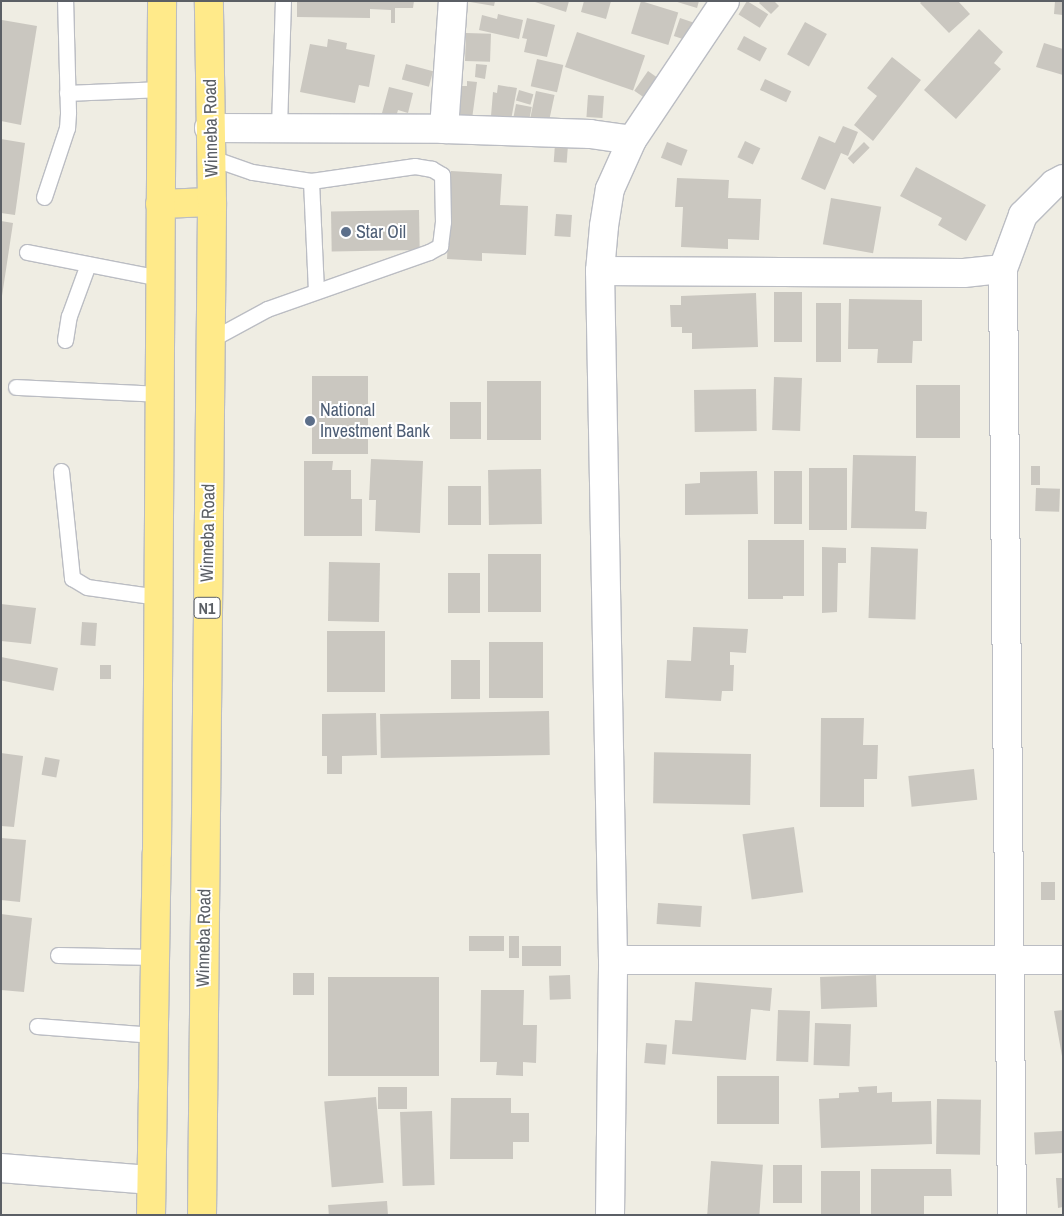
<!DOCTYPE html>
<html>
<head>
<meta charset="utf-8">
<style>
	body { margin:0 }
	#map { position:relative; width:1064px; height:1216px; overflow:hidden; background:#efede3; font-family:"Archivo Narrow",sans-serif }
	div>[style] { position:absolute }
	.building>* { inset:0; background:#cac7c0; transform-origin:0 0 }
	.roads { filter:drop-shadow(1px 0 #bbbdc3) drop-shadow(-1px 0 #bbbdc3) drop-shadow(0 1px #bbbdc3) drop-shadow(0 -1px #bbbdc3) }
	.lane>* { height:15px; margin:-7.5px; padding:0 7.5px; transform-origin:7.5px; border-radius:7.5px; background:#fff }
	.street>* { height:28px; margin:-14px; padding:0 14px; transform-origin:14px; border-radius:14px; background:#fff }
	.highway>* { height:28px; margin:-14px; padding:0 14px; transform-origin:14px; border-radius:14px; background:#ffea8a }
	.dots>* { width:14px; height:14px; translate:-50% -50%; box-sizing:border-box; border:2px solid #fff; border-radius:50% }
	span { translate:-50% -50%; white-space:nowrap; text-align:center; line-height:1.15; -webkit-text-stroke:4px #fff; paint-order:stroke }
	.shield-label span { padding:1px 4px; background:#fff; border:1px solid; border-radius:4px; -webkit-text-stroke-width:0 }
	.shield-label { font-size:16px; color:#5b5f65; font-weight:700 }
	.street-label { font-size:18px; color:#5b5f65 }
	.service-label { font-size:18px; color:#4e5e75 }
	.left { translate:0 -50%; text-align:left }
	.frame { position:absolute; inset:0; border:2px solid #5b5f65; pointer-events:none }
</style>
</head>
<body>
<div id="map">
	<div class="building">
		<div style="clip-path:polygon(297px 1px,414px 1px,413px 8px,395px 8px,395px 23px,391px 23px,391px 10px,370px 9px,370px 18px,297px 17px)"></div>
		<div style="clip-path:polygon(464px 1px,495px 1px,494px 6px)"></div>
		<div style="clip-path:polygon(532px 1px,569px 1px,566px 12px)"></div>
		<div style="clip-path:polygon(584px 1px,611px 1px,606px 19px,581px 12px)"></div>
		<div style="left:641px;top:1px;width:39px;height:34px;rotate:17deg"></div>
		<div style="clip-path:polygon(674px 1px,699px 1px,697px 8px)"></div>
		<div style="left:747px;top:1px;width:25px;height:16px;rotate:32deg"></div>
		<div style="clip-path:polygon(761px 1px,774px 1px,779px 6px,771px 14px,759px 3px)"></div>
		<div style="clip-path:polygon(922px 1px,958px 1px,970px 14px,949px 33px,920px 3px)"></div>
		<div style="clip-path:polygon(1055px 1px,1063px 1px,1063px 15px,1054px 14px)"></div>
		<div style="clip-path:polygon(498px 14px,523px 20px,519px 39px,479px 30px,482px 15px,497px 19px)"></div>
		<div style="clip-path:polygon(527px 18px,555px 25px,547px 57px,524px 52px,527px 39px,522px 38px)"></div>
		<div style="left:680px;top:18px;width:18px;height:19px;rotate:19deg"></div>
		<div style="clip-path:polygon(2px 20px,37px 26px,21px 125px,1px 121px)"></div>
		<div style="left:805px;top:22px;width:25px;height:37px;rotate:29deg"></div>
		<div style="clip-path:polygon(979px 29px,1003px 52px,994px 63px,1001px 69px,956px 119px,924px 90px)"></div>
		<div style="left:577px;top:32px;width:72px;height:37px;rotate:19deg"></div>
		<div style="left:466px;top:33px;width:25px;height:28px;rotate:2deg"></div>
		<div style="left:744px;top:36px;width:26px;height:15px;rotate:28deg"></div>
		<div style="clip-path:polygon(328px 39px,347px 43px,346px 49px,375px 55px,369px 87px,359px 85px,355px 103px,300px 92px,310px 44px,327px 47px)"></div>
		<div style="clip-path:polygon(1044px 43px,1063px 49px,1063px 75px,1036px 67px)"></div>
		<div style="clip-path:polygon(892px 57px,921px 80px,873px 141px,854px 125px,877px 96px,867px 88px)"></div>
		<div style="left:537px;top:59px;width:27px;height:28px;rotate:13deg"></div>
		<div style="left:406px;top:64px;width:28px;height:16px;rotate:15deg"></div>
		<div style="clip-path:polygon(476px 64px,487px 65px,485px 79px,475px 77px)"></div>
		<div style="left:648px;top:71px;width:12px;height:24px;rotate:35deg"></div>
		<div style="left:765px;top:79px;width:29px;height:12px;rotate:25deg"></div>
		<div style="clip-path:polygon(467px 81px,477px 82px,472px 119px,457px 117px,461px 86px,467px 86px)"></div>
		<div style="clip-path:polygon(498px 85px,517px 88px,511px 120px,491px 116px,493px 92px,497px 93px)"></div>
		<div style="clip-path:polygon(389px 87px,413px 93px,408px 113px,398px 110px,396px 117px,382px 113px)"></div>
		<div style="left:519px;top:90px;width:15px;height:11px;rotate:16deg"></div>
		<div style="left:536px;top:91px;width:19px;height:27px;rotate:12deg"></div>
		<div style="left:588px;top:95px;width:16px;height:22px;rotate:4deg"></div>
		<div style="left:516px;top:104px;width:16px;height:15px;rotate:11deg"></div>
		<div style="clip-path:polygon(843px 126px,858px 132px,848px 156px,841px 153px,825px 190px,801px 179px,819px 136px,835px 143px)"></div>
		<div style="clip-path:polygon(1px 139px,25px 143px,15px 215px,1px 213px)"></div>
		<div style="left:745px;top:141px;width:17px;height:18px;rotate:25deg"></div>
		<div style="left:667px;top:142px;width:22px;height:17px;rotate:21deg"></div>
		<div style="left:864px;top:142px;width:8px;height:23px;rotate:45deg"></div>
		<div style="left:555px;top:144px;width:13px;height:18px;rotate:4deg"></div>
		<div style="clip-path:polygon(916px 167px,986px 205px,966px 241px,938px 225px,942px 218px,900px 196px)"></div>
		<div style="clip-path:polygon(451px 171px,502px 174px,500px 205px,528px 206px,526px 255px,482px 253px,482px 261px,447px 259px)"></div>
		<div style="clip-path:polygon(677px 178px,729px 180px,728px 198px,761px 199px,759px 240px,728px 239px,728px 249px,681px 247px,683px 207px,675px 207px)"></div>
		<div style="left:831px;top:198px;width:51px;height:47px;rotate:10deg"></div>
		<div style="left:419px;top:210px;width:40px;height:88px;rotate:89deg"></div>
		<div style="left:556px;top:214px;width:16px;height:22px;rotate:4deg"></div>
		<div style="clip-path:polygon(1px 221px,13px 223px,2px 296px,1px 295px)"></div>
		<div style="left:774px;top:292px;width:28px;height:50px"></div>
		<div style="clip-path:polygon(756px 293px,758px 347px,692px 349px,692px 333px,682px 333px,682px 327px,671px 327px,670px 305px,681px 305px,681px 296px)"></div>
		<div style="clip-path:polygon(849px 299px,922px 300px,922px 341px,913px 341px,912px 363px,877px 363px,878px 349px,848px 349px)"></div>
		<div style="left:816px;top:303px;width:25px;height:59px"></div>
		<div style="left:312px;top:376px;width:56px;height:78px"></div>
		<div style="left:774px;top:377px;width:28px;height:53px;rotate:2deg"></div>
		<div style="left:487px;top:381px;width:54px;height:59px"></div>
		<div style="left:960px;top:385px;width:53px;height:44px;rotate:90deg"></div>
		<div style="left:756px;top:389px;width:42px;height:62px;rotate:89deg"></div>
		<div style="left:450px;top:402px;width:31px;height:37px"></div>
		<div style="clip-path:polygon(853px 455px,916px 456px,915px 511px,927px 512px,926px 529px,851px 528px)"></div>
		<div style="clip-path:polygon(371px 459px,423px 461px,420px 533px,375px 531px,376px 500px,369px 500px)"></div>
		<div style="clip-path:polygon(304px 461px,333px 461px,332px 470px,351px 470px,351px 499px,362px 499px,362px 536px,304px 536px)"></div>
		<div style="left:1031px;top:466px;width:9px;height:19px"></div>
		<div style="left:809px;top:468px;width:38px;height:62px"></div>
		<div style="left:541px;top:469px;width:55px;height:53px;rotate:89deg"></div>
		<div style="clip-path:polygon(757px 471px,758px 514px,685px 515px,685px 484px,700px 483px,700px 472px)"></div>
		<div style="left:802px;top:471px;width:53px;height:28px;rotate:90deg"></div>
		<div style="left:448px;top:486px;width:33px;height:39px"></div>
		<div style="left:1036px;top:488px;width:24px;height:23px;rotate:2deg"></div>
		<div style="clip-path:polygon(748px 540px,804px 540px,804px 596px,783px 596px,783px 599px,748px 599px)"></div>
		<div style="clip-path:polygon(822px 547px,846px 548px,846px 563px,838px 563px,837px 612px,822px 613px)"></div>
		<div style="left:871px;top:547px;width:47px;height:71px;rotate:2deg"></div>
		<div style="left:488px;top:554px;width:53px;height:58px"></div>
		<div style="left:329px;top:562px;width:51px;height:59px;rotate:1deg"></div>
		<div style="left:448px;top:573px;width:32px;height:40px"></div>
		<div style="clip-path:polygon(1px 604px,36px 608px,31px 644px,1px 641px)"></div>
		<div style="left:82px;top:622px;width:15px;height:23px;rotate:4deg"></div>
		<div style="clip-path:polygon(693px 627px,748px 629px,746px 653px,730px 652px,730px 665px,734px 665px,733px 691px,722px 691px,721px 701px,665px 698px,667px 660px,691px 661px)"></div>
		<div style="left:327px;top:631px;width:58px;height:61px"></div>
		<div style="left:489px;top:642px;width:54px;height:56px"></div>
		<div style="left:1px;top:657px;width:58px;height:23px;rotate:11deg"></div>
		<div style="left:480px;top:660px;width:39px;height:29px;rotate:90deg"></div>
		<div style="left:100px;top:665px;width:11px;height:14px"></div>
		<div style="left:549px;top:711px;width:44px;height:169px;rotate:89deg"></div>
		<div style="clip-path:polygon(376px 713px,377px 755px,342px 756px,342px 774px,327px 774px,327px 756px,322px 756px,322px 714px)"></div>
		<div style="clip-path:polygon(821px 718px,864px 718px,863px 745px,878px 745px,877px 779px,864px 779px,864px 807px,820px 807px)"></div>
		<div style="clip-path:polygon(1px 753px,23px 756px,14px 827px,1px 826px)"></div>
		<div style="left:751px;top:754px;width:51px;height:97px;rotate:91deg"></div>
		<div style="left:45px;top:757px;width:15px;height:18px;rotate:11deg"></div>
		<div style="left:974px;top:769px;width:31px;height:66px;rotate:84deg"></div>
		<div style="left:794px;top:827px;width:66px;height:52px;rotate:82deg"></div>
		<div style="clip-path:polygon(1px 838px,26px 840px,20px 902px,1px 900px)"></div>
		<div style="left:1041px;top:882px;width:14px;height:18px"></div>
		<div style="left:658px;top:903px;width:44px;height:21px;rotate:4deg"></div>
		<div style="clip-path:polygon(1px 914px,32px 918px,24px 992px,1px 990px)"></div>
		<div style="left:469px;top:936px;width:35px;height:15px"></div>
		<div style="left:509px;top:936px;width:10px;height:22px"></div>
		<div style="left:561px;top:946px;width:20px;height:39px;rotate:90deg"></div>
		<div style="left:293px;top:973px;width:21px;height:22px"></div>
		<div style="left:570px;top:975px;width:24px;height:21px;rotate:88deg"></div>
		<div style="left:876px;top:975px;width:32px;height:56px;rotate:88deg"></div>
		<div style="left:328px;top:977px;width:111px;height:99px"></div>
		<div style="clip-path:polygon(695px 982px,772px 988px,770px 1011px,751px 1009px,746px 1060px,672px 1054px,675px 1020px,692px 1021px)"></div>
		<div style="clip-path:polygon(481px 990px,524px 990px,523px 1025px,537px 1025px,536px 1063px,523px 1062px,523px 1076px,496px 1075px,497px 1062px,480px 1062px)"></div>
		<div style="left:778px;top:1010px;width:32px;height:51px;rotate:2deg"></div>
		<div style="clip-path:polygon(1063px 1010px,1063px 1056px,1062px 1056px,1054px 1011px)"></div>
		<div style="left:815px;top:1023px;width:36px;height:42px;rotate:2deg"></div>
		<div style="left:646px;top:1043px;width:21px;height:20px;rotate:5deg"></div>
		<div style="left:779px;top:1076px;width:48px;height:62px;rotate:90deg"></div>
		<div style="clip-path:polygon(877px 1086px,877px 1093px,892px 1092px,892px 1102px,931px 1101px,932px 1144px,821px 1148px,819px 1099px,839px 1098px,839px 1093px,859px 1092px,858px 1087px)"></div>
		<div style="left:378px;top:1087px;width:29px;height:22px"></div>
		<div style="left:376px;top:1097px;width:86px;height:52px;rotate:85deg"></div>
		<div style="clip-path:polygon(451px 1098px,511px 1098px,511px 1113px,529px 1113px,529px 1142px,513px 1142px,513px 1159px,450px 1159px)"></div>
		<div style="left:937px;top:1099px;width:44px;height:55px;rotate:1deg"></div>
		<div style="left:432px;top:1111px;width:74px;height:32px;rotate:88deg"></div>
		<div style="left:1062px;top:1131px;width:22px;height:28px;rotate:87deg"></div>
		<div style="left:711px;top:1161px;width:52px;height:54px;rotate:4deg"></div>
		<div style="left:773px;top:1165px;width:29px;height:38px"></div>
		<div style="clip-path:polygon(871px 1169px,951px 1169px,952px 1196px,924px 1196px,924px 1215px,871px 1215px)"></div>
		<div style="left:860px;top:1171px;width:44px;height:39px;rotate:90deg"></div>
		<div style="clip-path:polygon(1056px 1178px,1063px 1178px,1063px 1207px,1058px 1208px)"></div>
		<div style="left:387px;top:1201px;width:14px;height:59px;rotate:86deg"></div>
	</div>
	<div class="roads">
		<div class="lane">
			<div style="left:67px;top:93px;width:94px;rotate:-2.4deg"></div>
			<div style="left:279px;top:127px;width:126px;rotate:-88.2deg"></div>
			<div style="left:311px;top:181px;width:110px;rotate:87.4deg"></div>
			<div style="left:44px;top:197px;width:73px;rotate:-71.6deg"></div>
			<div style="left:67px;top:128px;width:16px;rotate:-86deg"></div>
			<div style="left:68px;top:112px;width:111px;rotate:-91.5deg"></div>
			<div style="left:27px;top:252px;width:136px;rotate:11.1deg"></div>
			<div style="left:65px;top:340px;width:24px;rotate:-81deg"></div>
			<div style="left:69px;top:316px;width:55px;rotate:-69.9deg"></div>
			<div style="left:210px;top:340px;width:65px;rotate:-28.5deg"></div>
			<div style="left:267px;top:309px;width:172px;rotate:-19.4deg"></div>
			<div style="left:429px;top:252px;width:13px;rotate:-29deg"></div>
			<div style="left:440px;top:246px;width:24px;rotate:-83deg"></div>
			<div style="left:443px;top:222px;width:47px;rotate:-91.2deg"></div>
			<div style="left:442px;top:175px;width:12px;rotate:-149deg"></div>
			<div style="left:432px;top:169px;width:17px;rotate:-170deg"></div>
			<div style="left:415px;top:166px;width:105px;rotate:171.8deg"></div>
			<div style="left:311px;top:181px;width:60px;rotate:-171.3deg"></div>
			<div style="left:252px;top:172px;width:42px;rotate:-160.7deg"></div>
			<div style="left:16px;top:387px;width:143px;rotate:2.8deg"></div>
			<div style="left:61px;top:471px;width:108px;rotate:84.1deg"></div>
			<div style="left:72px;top:578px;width:17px;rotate:31deg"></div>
			<div style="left:87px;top:587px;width:72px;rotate:8deg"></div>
			<div style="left:58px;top:955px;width:97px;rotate:1.2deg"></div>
			<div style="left:37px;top:1026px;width:117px;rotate:4.4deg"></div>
		</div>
		<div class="street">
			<div style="left:209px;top:128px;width:235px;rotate:0.2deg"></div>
			<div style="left:444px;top:129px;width:146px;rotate:2deg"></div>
			<div style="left:590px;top:134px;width:42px;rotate:8.1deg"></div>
			<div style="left:444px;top:129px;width:128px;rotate:-86deg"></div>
			<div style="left:600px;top:271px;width:364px;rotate:0.3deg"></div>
			<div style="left:964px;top:273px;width:39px;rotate:-6deg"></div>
			<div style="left:613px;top:960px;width:450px"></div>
			<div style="left:1px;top:1168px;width:150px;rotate:4.6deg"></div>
			<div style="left:610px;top:1215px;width:255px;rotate:-89.3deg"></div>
			<div style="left:613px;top:960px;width:689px;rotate:-91.08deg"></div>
			<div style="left:600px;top:271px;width:45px;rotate:-84.9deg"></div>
			<div style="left:604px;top:226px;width:37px;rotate:-81deg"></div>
			<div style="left:610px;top:189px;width:54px;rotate:-65.8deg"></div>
			<div style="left:632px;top:140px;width:167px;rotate:-56.2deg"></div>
			<div style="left:1012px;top:1215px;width:946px;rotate:-90.55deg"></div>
			<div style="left:1003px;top:269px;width:58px;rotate:-69.7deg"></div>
			<div style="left:1023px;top:215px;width:44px;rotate:-45deg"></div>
			<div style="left:1054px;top:184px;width:10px;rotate:-29deg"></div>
		</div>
		<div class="highway">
			<div style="left:160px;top:204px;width:52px;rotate:-2.2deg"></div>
			<div style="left:151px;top:1215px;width:362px;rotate:-89.1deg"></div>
			<div style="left:157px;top:853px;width:852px;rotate:-89.66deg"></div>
			<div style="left:202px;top:1215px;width:1013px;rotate:-89.43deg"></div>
			<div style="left:212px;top:202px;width:201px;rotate:-90.9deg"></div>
		</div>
	</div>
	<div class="dots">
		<div style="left:346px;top:232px;background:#5c6f8a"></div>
		<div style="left:310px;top:421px;background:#5c6f8a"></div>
	</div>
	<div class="shield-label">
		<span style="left:207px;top:608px">N1</span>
	</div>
	<div class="street-label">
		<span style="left:211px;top:128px;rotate:-91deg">Winneba Road</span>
		<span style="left:208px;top:533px;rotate:-89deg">Winneba Road</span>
		<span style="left:204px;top:938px;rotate:-89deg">Winneba Road</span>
	</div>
	<div class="service-label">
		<span class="left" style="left:356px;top:232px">Star Oil</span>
		<span class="left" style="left:320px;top:421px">National<br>Investment Bank</span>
	</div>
	<div class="frame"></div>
</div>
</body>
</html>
